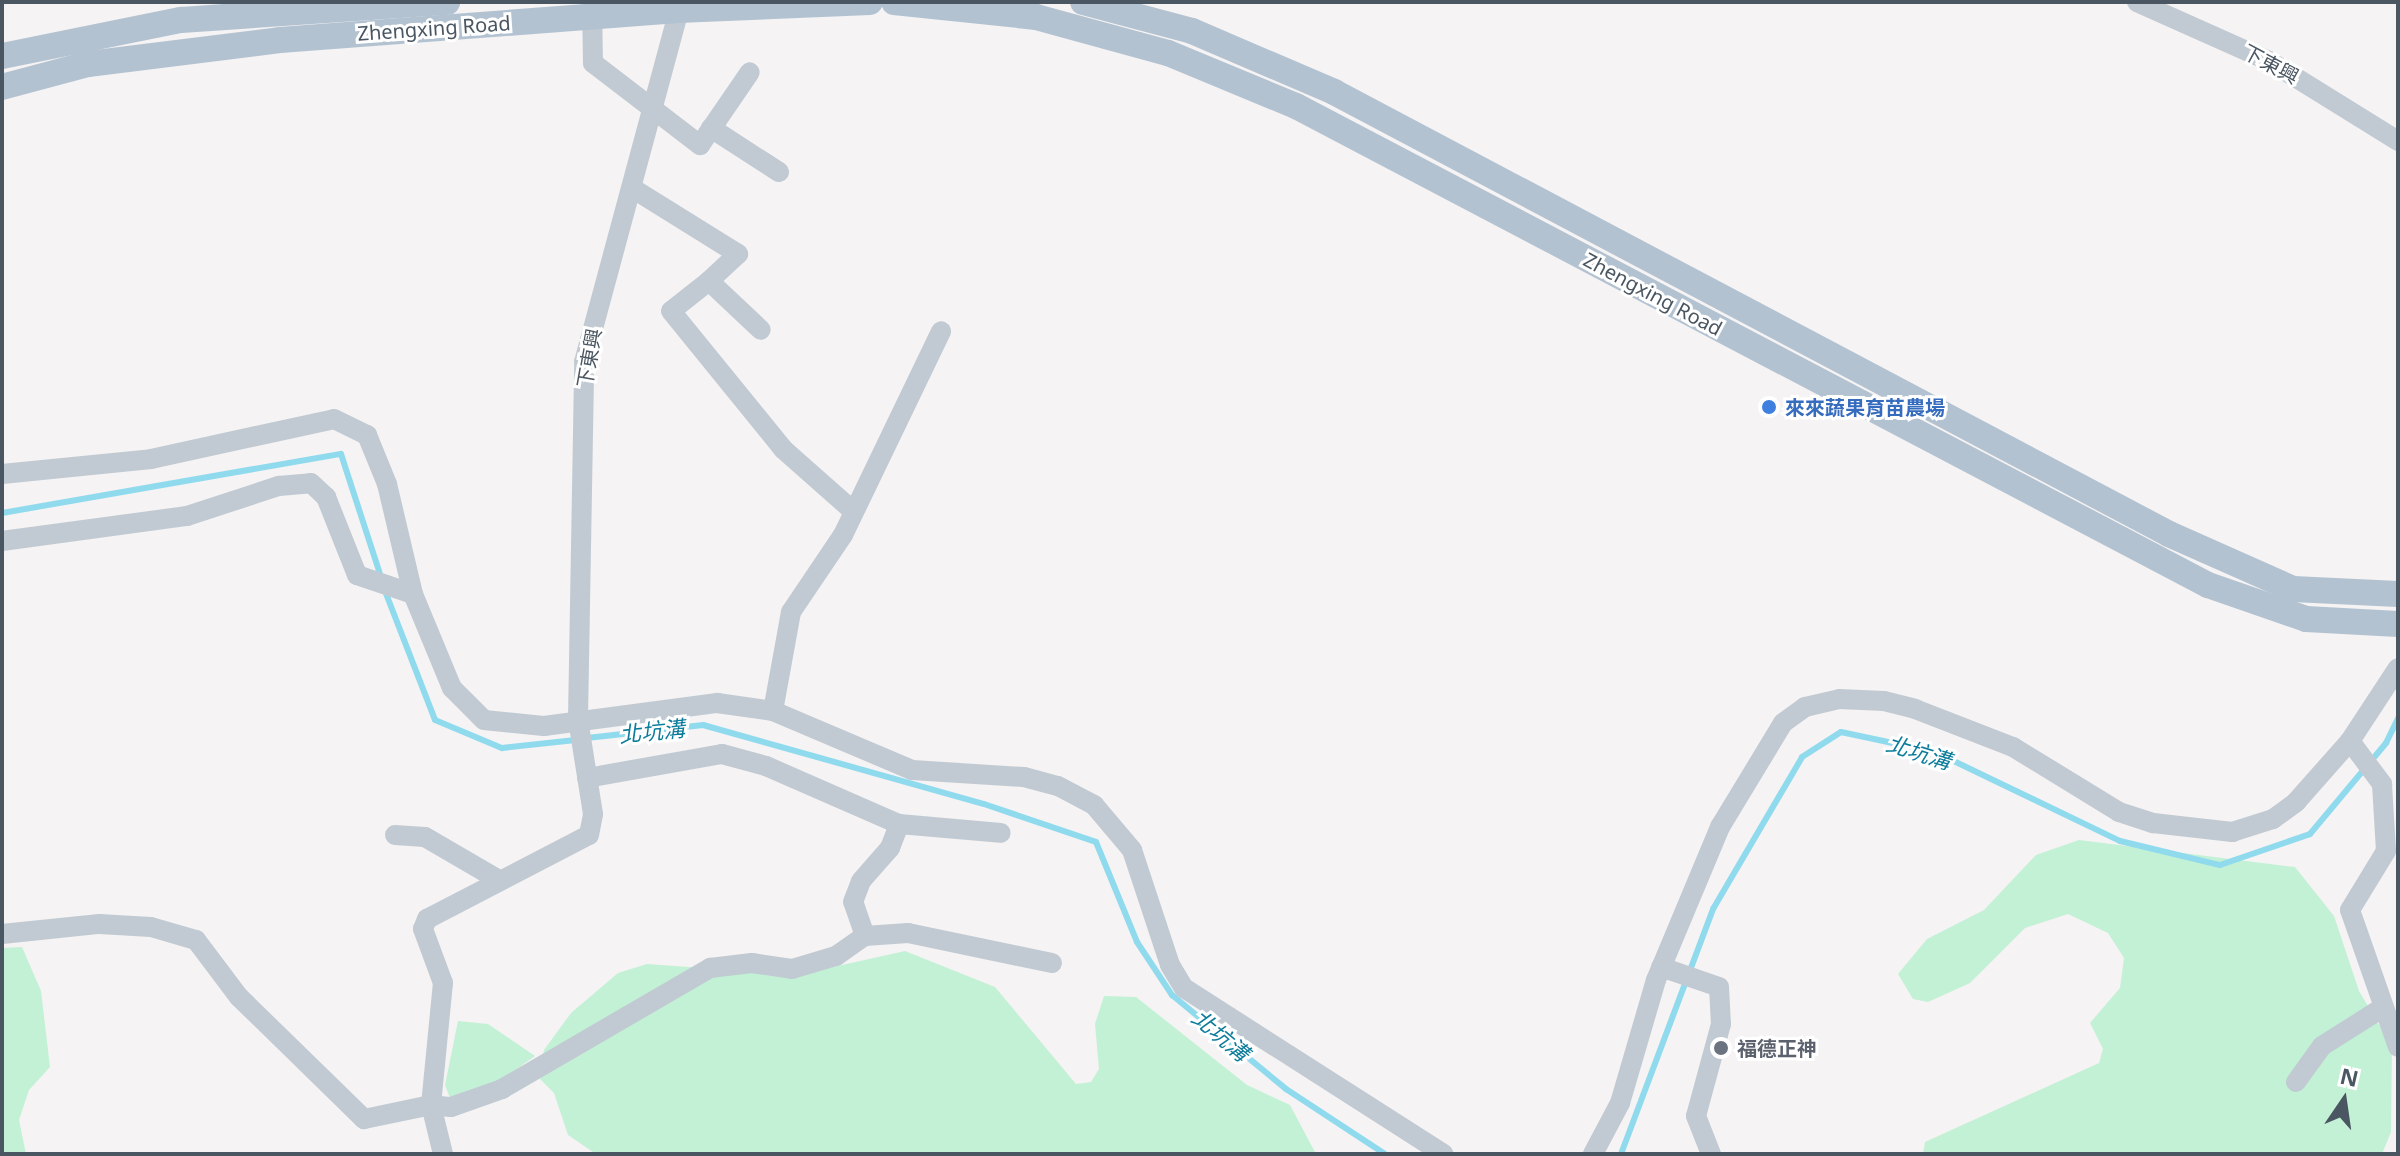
<!DOCTYPE html>
<html>
<head>
<meta charset="utf-8">
<style>
	body { margin:0 }
	#map { position:relative; width:2400px; height:1156px; overflow:hidden; background:#f5f3f3; font-family:"Noto Sans","Noto Sans TC",sans-serif }
	div>[style] { position:absolute }
	.green>* { inset:0; background:#c3f1d5 }
	.stream>* { height:6px; margin:-3px; padding:0 3px; transform-origin:3px; border-radius:3px; background:#90daee }
	.minor>* { height:20px; margin:-10px; padding:0 10px; transform-origin:10px; border-radius:10px; background:#c1cad2 }
	.major>* { height:26px; margin:-13px; padding:0 13px; transform-origin:13px; border-radius:13px; background:#b3c2d1 }
	.dots>* { width:22px; height:22px; translate:-50% -50%; box-sizing:border-box; border:4px solid #fff; border-radius:50% }
	span { translate:-50% -50%; white-space:nowrap; text-align:center; line-height:1.15; -webkit-text-stroke:6px #fff; paint-order:stroke }
	.street-label { font-size:20px; color:#4a5661 }
	.shop-label { font-size:20px; color:#366cbe; font-weight:700 }
	.left { translate:0 -50%; text-align:left }
	.worship-label { font-size:20px; color:#5b616d; font-weight:700 }
	.water-label { font-size:22px; color:#0c7c9b; font-style:italic }
	.frame { position:absolute; inset:0; border:4px solid #4a5661; pointer-events:none }
	.north { position:absolute; left:2304px; top:1060px; width:80px; height:80px; -webkit-text-stroke:6px #fff; paint-order:stroke; rotate:13deg; font-size:22px; font-weight:700; line-height:32px; text-align:center; color:#4a5661 }
	.north::after { content:''; display:block; margin:auto; width:28px; height:36px; background:#4a5661; clip-path:polygon(50% 0,100% 100%,50% 72%,0 100%) }
</style>
</head>
<body>
<div id="map">
	<div class="green">
		<div style="clip-path:polygon(2079px 840px,2295px 867px,2334px 916px,2359px 991px,2392px 1046px,2391px 1132px,2382px 1154px,1923px 1154px,1925px 1142px,2099px 1063px,2103px 1049px,2090px 1023px,2120px 988px,2124px 958px,2108px 933px,2068px 914px,2025px 928px,1970px 983px,1928px 1002px,1913px 999px,1898px 974px,1927px 939px,1984px 910px,2036px 855px)"></div>
		<div style="clip-path:polygon(22px 947px,41px 991px,50px 1067px,29px 1090px,19px 1120px,26px 1154px,2px 1154px,2px 948px)"></div>
		<div style="clip-path:polygon(905px 951px,995px 987px,1076px 1084px,1091px 1082px,1099px 1069px,1095px 1024px,1104px 996px,1136px 997px,1247px 1085px,1290px 1105px,1316px 1154px,596px 1154px,568px 1135px,554px 1093px,540px 1079px,544px 1050px,571px 1013px,618px 973px,647px 964px,797px 975px)"></div>
		<div style="clip-path:polygon(458px 1021px,488px 1024px,535px 1056px,500px 1081px,450px 1098px,445px 1085px)"></div>
	</div>
	<div class="stream">
		<div style="left:2px;top:513px;width:344px;rotate:-9.9deg"></div>
		<div style="left:341px;top:454px;width:129px;rotate:72deg"></div>
		<div style="left:385px;top:591px;width:138px;rotate:68.8deg"></div>
		<div style="left:435px;top:720px;width:73px;rotate:22.7deg"></div>
		<div style="left:502px;top:748px;width:74px;rotate:-6.2deg"></div>
		<div style="left:587px;top:738px;width:117px;rotate:-6.4deg"></div>
		<div style="left:703px;top:725px;width:292px;rotate:15.7deg"></div>
		<div style="left:984px;top:804px;width:118px;rotate:18.7deg"></div>
		<div style="left:1096px;top:842px;width:108px;rotate:67.7deg"></div>
		<div style="left:1137px;top:942px;width:64px;rotate:56.6deg"></div>
		<div style="left:1172px;top:995px;width:148px;rotate:39.5deg"></div>
		<div style="left:1286px;top:1089px;width:118px;rotate:33.3deg"></div>
		<div style="left:1621px;top:1154px;width:262px;rotate:-69.4deg"></div>
		<div style="left:1713px;top:909px;width:176px;rotate:-59.6deg"></div>
		<div style="left:1802px;top:757px;width:46px;rotate:-32.7deg"></div>
		<div style="left:1841px;top:732px;width:96px;rotate:12deg"></div>
		<div style="left:1935px;top:752px;width:205px;rotate:25.7deg"></div>
		<div style="left:2120px;top:841px;width:103px;rotate:13.5deg"></div>
		<div style="left:2220px;top:865px;width:95px;rotate:-19deg"></div>
		<div style="left:2310px;top:834px;width:119px;rotate:-50.1deg"></div>
		<div style="left:2386px;top:743px;width:28px;rotate:-64deg"></div>
	</div>
	<div class="minor">
		<div style="left:592px;top:2px;width:61px;rotate:89.1deg"></div>
		<div style="left:593px;top:63px;width:135px;rotate:37.5deg"></div>
		<div style="left:700px;top:145px;width:88px;rotate:-55.6deg"></div>
		<div style="left:2137px;top:2px;width:145px;rotate:24.1deg"></div>
		<div style="left:2269px;top:61px;width:152px;rotate:31.8deg"></div>
		<div style="left:711px;top:128px;width:81px;rotate:32.9deg"></div>
		<div style="left:632px;top:188px;width:125px;rotate:31.9deg"></div>
		<div style="left:738px;top:254px;width:40px;rotate:137deg"></div>
		<div style="left:709px;top:281px;width:71px;rotate:43.3deg"></div>
		<div style="left:709px;top:281px;width:48px;rotate:141.7deg"></div>
		<div style="left:671px;top:311px;width:178px;rotate:50.9deg"></div>
		<div style="left:783px;top:449px;width:94px;rotate:41.5deg"></div>
		<div style="left:2px;top:474px;width:150px;rotate:-5.7deg"></div>
		<div style="left:151px;top:459px;width:187px;rotate:-12.3deg"></div>
		<div style="left:334px;top:419px;width:37px;rotate:26deg"></div>
		<div style="left:367px;top:435px;width:53px;rotate:67.8deg"></div>
		<div style="left:387px;top:484px;width:113px;rotate:76.7deg"></div>
		<div style="left:413px;top:594px;width:102px;rotate:67.5deg"></div>
		<div style="left:452px;top:688px;width:45px;rotate:45deg"></div>
		<div style="left:484px;top:720px;width:60px;rotate:5.7deg"></div>
		<div style="left:544px;top:726px;width:175px;rotate:-7.6deg"></div>
		<div style="left:717px;top:703px;width:57px;rotate:8.1deg"></div>
		<div style="left:773px;top:711px;width:151px;rotate:23deg"></div>
		<div style="left:912px;top:770px;width:112px;rotate:3.6deg"></div>
		<div style="left:1024px;top:777px;width:35px;rotate:15deg"></div>
		<div style="left:1058px;top:786px;width:41px;rotate:27.8deg"></div>
		<div style="left:1094px;top:805px;width:59px;rotate:49.8deg"></div>
		<div style="left:1132px;top:850px;width:121px;rotate:71.7deg"></div>
		<div style="left:1170px;top:965px;width:27px;rotate:59deg"></div>
		<div style="left:1184px;top:988px;width:308px;rotate:32.6deg"></div>
		<div style="left:2px;top:541px;width:187px;rotate:-7.7deg"></div>
		<div style="left:187px;top:516px;width:97px;rotate:-18.1deg"></div>
		<div style="left:279px;top:486px;width:32px;rotate:-5deg"></div>
		<div style="left:311px;top:483px;width:21px;rotate:43deg"></div>
		<div style="left:326px;top:497px;width:84px;rotate:68.3deg"></div>
		<div style="left:357px;top:575px;width:59px;rotate:18.7deg"></div>
		<div style="left:773px;top:711px;width:101px;rotate:-79.7deg"></div>
		<div style="left:791px;top:612px;width:93px;rotate:-56deg"></div>
		<div style="left:843px;top:535px;width:226px;rotate:-64.3deg"></div>
		<div style="left:2350px;top:741px;width:54px;rotate:53.3deg"></div>
		<div style="left:2382px;top:784px;width:67px;rotate:86.6deg"></div>
		<div style="left:2386px;top:851px;width:69px;rotate:121.4deg"></div>
		<div style="left:2350px;top:910px;width:145px;rotate:70.7deg"></div>
		<div style="left:587px;top:778px;width:137px;rotate:-10.1deg"></div>
		<div style="left:722px;top:754px;width:46px;rotate:15.3deg"></div>
		<div style="left:766px;top:766px;width:145px;rotate:23.6deg"></div>
		<div style="left:899px;top:824px;width:102px;rotate:5deg"></div>
		<div style="left:395px;top:835px;width:30px;rotate:4deg"></div>
		<div style="left:425px;top:837px;width:86px;rotate:30.2deg"></div>
		<div style="left:2px;top:934px;width:98px;rotate:-5.9deg"></div>
		<div style="left:99px;top:924px;width:52px;rotate:3.3deg"></div>
		<div style="left:151px;top:927px;width:47px;rotate:16.1deg"></div>
		<div style="left:196px;top:940px;width:71px;rotate:53deg"></div>
		<div style="left:239px;top:997px;width:175px;rotate:44.3deg"></div>
		<div style="left:364px;top:1119px;width:68px;rotate:-11.8deg"></div>
		<div style="left:431px;top:1105px;width:20px;rotate:6deg"></div>
		<div style="left:451px;top:1107px;width:54px;rotate:-19.4deg"></div>
		<div style="left:502px;top:1089px;width:241px;rotate:-30.2deg"></div>
		<div style="left:710px;top:968px;width:42px;rotate:-6.8deg"></div>
		<div style="left:752px;top:963px;width:40px;rotate:8.5deg"></div>
		<div style="left:792px;top:969px;width:46px;rotate:-16.5deg"></div>
		<div style="left:836px;top:956px;width:35px;rotate:-35deg"></div>
		<div style="left:865px;top:936px;width:43px;rotate:-4deg"></div>
		<div style="left:908px;top:933px;width:147px;rotate:11.8deg"></div>
		<div style="left:865px;top:936px;width:36px;rotate:-109deg"></div>
		<div style="left:853px;top:902px;width:22px;rotate:-69deg"></div>
		<div style="left:861px;top:881px;width:44px;rotate:-48.7deg"></div>
		<div style="left:890px;top:848px;width:26px;rotate:-69deg"></div>
		<div style="left:1661px;top:967px;width:61px;rotate:19deg"></div>
		<div style="left:1719px;top:987px;width:37px;rotate:87deg"></div>
		<div style="left:1721px;top:1024px;width:95px;rotate:105.2deg"></div>
		<div style="left:1696px;top:1116px;width:41px;rotate:68.5deg"></div>
		<div style="left:2296px;top:1082px;width:44px;rotate:-54.2deg"></div>
		<div style="left:2322px;top:1046px;width:71px;rotate:-32.3deg"></div>
		<div style="left:443px;top:1154px;width:50px;rotate:-103.8deg"></div>
		<div style="left:431px;top:1105px;width:123px;rotate:-84.4deg"></div>
		<div style="left:443px;top:983px;width:58px;rotate:-110.3deg"></div>
		<div style="left:423px;top:929px;width:11px;rotate:-68deg"></div>
		<div style="left:427px;top:919px;width:182px;rotate:-27.4deg"></div>
		<div style="left:589px;top:835px;width:21px;rotate:-79deg"></div>
		<div style="left:593px;top:814px;width:96px;rotate:-99deg"></div>
		<div style="left:578px;top:719px;width:357px;rotate:-89deg"></div>
		<div style="left:584px;top:362px;width:373px;rotate:-74.9deg"></div>
		<div style="left:1593px;top:1154px;width:58px;rotate:-62.1deg"></div>
		<div style="left:1620px;top:1103px;width:128px;rotate:-73.7deg"></div>
		<div style="left:1656px;top:980px;width:166px;rotate:-67.3deg"></div>
		<div style="left:1720px;top:827px;width:122px;rotate:-58.8deg"></div>
		<div style="left:1783px;top:723px;width:27px;rotate:-36deg"></div>
		<div style="left:1805px;top:707px;width:35px;rotate:-13deg"></div>
		<div style="left:1839px;top:699px;width:45px;rotate:2.5deg"></div>
		<div style="left:1884px;top:701px;width:32px;rotate:14deg"></div>
		<div style="left:1915px;top:709px;width:105px;rotate:21.2deg"></div>
		<div style="left:2013px;top:747px;width:124px;rotate:31.5deg"></div>
		<div style="left:2119px;top:812px;width:36px;rotate:18deg"></div>
		<div style="left:2153px;top:823px;width:80px;rotate:6.5deg"></div>
		<div style="left:2232px;top:832px;width:43px;rotate:-17.6deg"></div>
		<div style="left:2273px;top:819px;width:29px;rotate:-36deg"></div>
		<div style="left:2296px;top:802px;width:81px;rotate:-48.5deg"></div>
		<div style="left:2350px;top:741px;width:87px;rotate:-56.7deg"></div>
	</div>
	<div class="major">
		<div style="left:894px;top:2px;width:143px;rotate:6deg"></div>
		<div style="left:1036px;top:17px;width:137px;rotate:15.3deg"></div>
		<div style="left:1168px;top:53px;width:139px;rotate:22.5deg"></div>
		<div style="left:1296px;top:106px;width:1030px;rotate:27.71deg"></div>
		<div style="left:2208px;top:585px;width:104px;rotate:19.1deg"></div>
		<div style="left:2306px;top:619px;width:92px;rotate:3.1deg"></div>
		<div style="left:1083px;top:2px;width:113px;rotate:14.9deg"></div>
		<div style="left:1192px;top:31px;width:155px;rotate:23.2deg"></div>
		<div style="left:1334px;top:92px;width:945px;rotate:27.89deg"></div>
		<div style="left:2169px;top:534px;width:136px;rotate:23.9deg"></div>
		<div style="left:2293px;top:589px;width:105px;rotate:2.7deg"></div>
		<div style="left:2px;top:56px;width:183px;rotate:-11.4deg"></div>
		<div style="left:181px;top:20px;width:267px;rotate:-3.9deg"></div>
		<div style="left:2px;top:87px;width:89px;rotate:-15deg"></div>
		<div style="left:88px;top:64px;width:193px;rotate:-7.1deg"></div>
		<div style="left:280px;top:40px;width:399px;rotate:-4.3deg"></div>
		<div style="left:678px;top:10px;width:192px;rotate:-2.4deg"></div>
	</div>
	<div class="dots">
		<div style="left:1769px;top:407px;background:#3f7fe0"></div>
		<div style="left:1721px;top:1048px;background:#6b7280"></div>
	</div>
	<div class="street-label">
		<span style="left:434px;top:28px;rotate:-4deg">Zhengxing Road</span>
		<span style="left:2271px;top:64px;rotate:28deg">下東興</span>
		<span style="left:1653px;top:294px;rotate:28deg">Zhengxing Road</span>
		<span style="left:589px;top:358px;rotate:-80deg">下東興</span>
	</div>
	<div class="shop-label">
		<span class="left" style="left:1785px;top:407px">來來蔬果育苗農場</span>
	</div>
	<div class="worship-label">
		<span class="left" style="left:1737px;top:1048px">福德正神</span>
	</div>
	<div class="water-label">
		<span style="left:652px;top:731px;rotate:-6deg">北坑溝</span>
		<span style="left:1919px;top:752px;rotate:17deg">北坑溝</span>
		<span style="left:1221px;top:1035px;rotate:40deg">北坑溝</span>
	</div>
	<div class="frame"></div>
	<div class="north">N</div>
</div>
</body>
</html>
